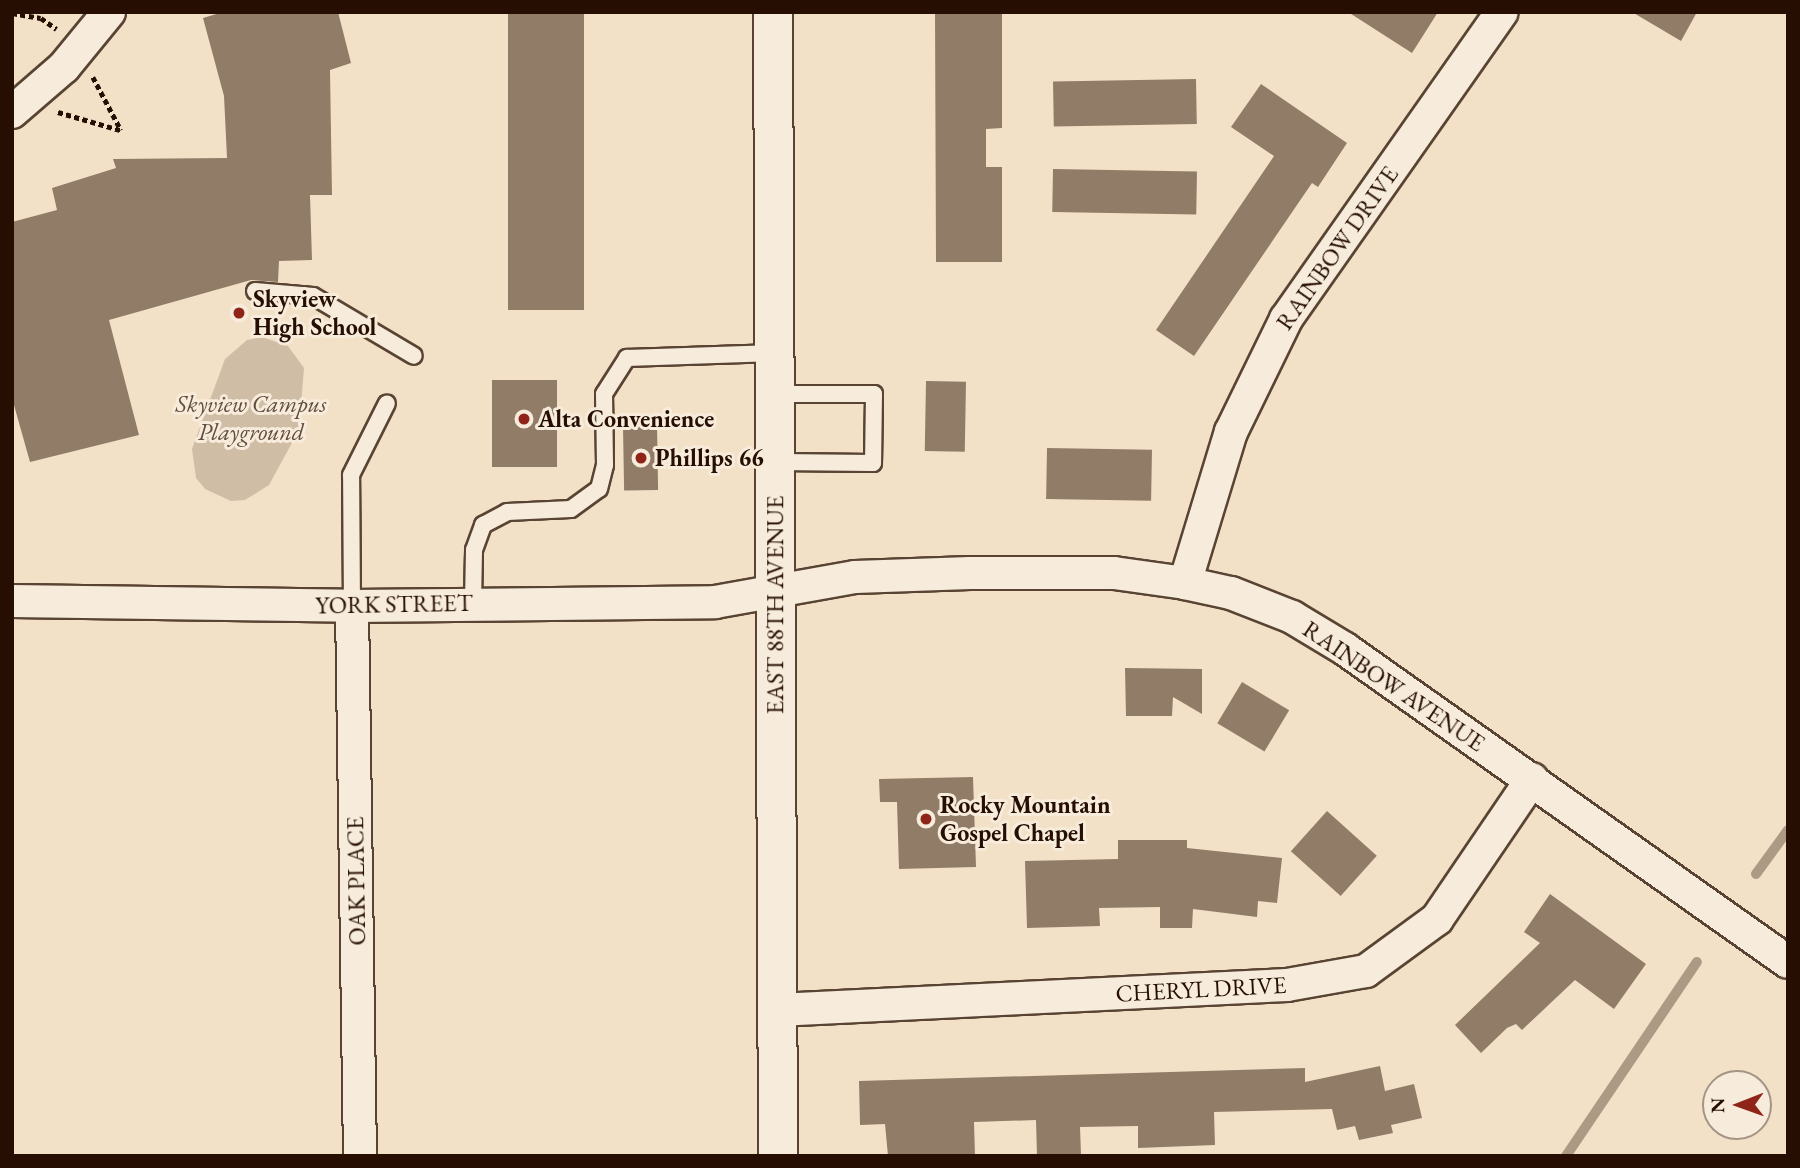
<!DOCTYPE html>
<html>
<head>
<meta charset="utf-8">
<style>
	body { margin:0 }
	#map { position:relative; width:1800px; height:1168px; overflow:hidden; background:#f3e1c7; font-family:"EB Garamond",serif }
	div>[style] { position:absolute }
	.green>* { inset:0; background:#d0bda6 }
	.stream>* { height:10px; margin:-5px; padding:0 5px; transform-origin:5px; border-radius:5px; background:#ad9a84 }
	.building>* { inset:0; background:#917c68; transform-origin:0 0 }
	.path>* { height:4.5px; margin-top:-2.25px; transform-origin:0; background:repeating-linear-gradient(90deg,#260f02 0 5px,transparent 0 8.5px) }
	.roads { filter:drop-shadow(2px 0 #594433) drop-shadow(-2px 0 #594433) drop-shadow(0 2px #594433) drop-shadow(0 -2px #594433) }
	.lane>* { height:16px; margin:-8px; padding:0 8px; transform-origin:8px; border-radius:8px; background:#f7ecdb }
	.street>* { height:32px; margin:-16px; padding:0 16px; transform-origin:16px; border-radius:16px; background:#f7ecdb }
	.secondary>* { height:38px; margin:-19px; padding:0 19px; transform-origin:19px; border-radius:19px; background:#f7ecdb }
	.dots>* { width:19px; height:19px; translate:-50% -50%; box-sizing:border-box; border:4px solid #f7ecdb; border-radius:50% }
	span { translate:-50% -50%; white-space:nowrap; text-align:center; line-height:1.15; -webkit-text-stroke:6px #f7ecdb; paint-order:stroke }
	.street-label { font-size:24px; color:#260f02 }
	.poi-label { font-size:24px; color:#260f02; font-weight:700 }
	.left { translate:0 -50%; text-align:left }
	.park-label { font-size:24px; color:#624c3b; font-style:italic }
	.frame { position:absolute; inset:0; border:14px solid #260f02; pointer-events:none }
	.north { position:absolute; left:1702px; top:1070px; width:70px; height:70px; box-sizing:border-box; background:#f7ecdb; border:2px solid #a39484; border-radius:50%; rotate:269deg; font-size:19px; font-weight:700; line-height:28px; text-align:center; color:#260f02 }
	.north::after { content:''; display:block; margin:auto; width:24px; height:32px; background:#8f2418; clip-path:polygon(50% 0,100% 100%,50% 72%,0 100%) }
</style>
</head>
<body>
<div id="map">
	<div class="green">
		<div style="clip-path:polygon(262px 337px,288px 346px,304px 368px,299px 430px,269px 485px,245px 500px,231px 501px,205px 489px,196px 478px,192px 449px,225px 359px,247px 340px)"></div>
	</div>
	<div class="stream">
		<div style="left:1756px;top:874px;width:54px;rotate:-54deg"></div>
		<div style="left:1566px;top:1156px;width:234px;rotate:-56deg"></div>
	</div>
	<div class="building">
		<div style="clip-path:polygon(223px 12px,338px 12px,351px 63px,330px 70px,332px 195px,310px 195px,312px 260px,279px 261px,278px 282px,251px 280px,109px 320px,139px 435px,30px 462px,12px 398px,12px 222px,57px 210px,52px 188px,116px 168px,113px 159px,227px 158px,224px 96px,203px 18px)"></div>
		<div style="left:508px;top:12px;width:76px;height:298px"></div>
		<div style="clip-path:polygon(935px 12px,1002px 12px,1002px 128px,986px 129px,986px 167px,1002px 167px,1002px 262px,936px 262px)"></div>
		<div style="clip-path:polygon(1348px 12px,1438px 12px,1412px 53px)"></div>
		<div style="clip-path:polygon(1632px 12px,1697px 12px,1681px 41px)"></div>
		<div style="left:1196px;top:79px;width:45px;height:143px;rotate:89deg"></div>
		<div style="clip-path:polygon(1261px 84px,1347px 143px,1318px 187px,1312px 183px,1194px 356px,1156px 330px,1274px 156px,1231px 127px)"></div>
		<div style="left:1053px;top:169px;width:144px;height:43px;rotate:1deg"></div>
		<div style="left:492px;top:380px;width:65px;height:87px"></div>
		<div style="left:926px;top:381px;width:40px;height:70px;rotate:1deg"></div>
		<div style="left:657px;top:426px;width:64px;height:34px;rotate:89deg"></div>
		<div style="left:1047px;top:448px;width:105px;height:51px;rotate:1deg"></div>
		<div style="clip-path:polygon(1125px 668px,1202px 669px,1202px 714px,1173px 697px,1172px 716px,1126px 716px)"></div>
		<div style="left:1242px;top:682px;width:55px;height:48px;rotate:31deg"></div>
		<div style="clip-path:polygon(973px 777px,976px 867px,899px 869px,897px 802px,880px 802px,879px 779px)"></div>
		<div style="left:1327px;top:811px;width:67px;height:54px;rotate:42deg"></div>
		<div style="clip-path:polygon(1118px 840px,1187px 840px,1187px 848px,1282px 858px,1277px 903px,1258px 901px,1257px 917px,1193px 909px,1192px 928px,1160px 928px,1160px 907px,1099px 908px,1100px 926px,1027px 928px,1025px 861px,1118px 859px)"></div>
		<div style="clip-path:polygon(1550px 894px,1646px 964px,1614px 1009px,1575px 980px,1522px 1030px,1516px 1024px,1507px 1028px,1481px 1053px,1455px 1025px,1540px 943px,1524px 932px)"></div>
		<div style="clip-path:polygon(1380px 1066px,1385px 1091px,1414px 1084px,1422px 1118px,1391px 1125px,1393px 1133px,1359px 1140px,1355px 1126px,1337px 1130px,1332px 1109px,1214px 1112px,1215px 1145px,1138px 1148px,1138px 1126px,1080px 1127px,1081px 1155px,1037px 1156px,1036px 1120px,974px 1122px,975px 1156px,888px 1156px,885px 1124px,860px 1125px,859px 1081px,1305px 1068px,1305px 1082px)"></div>
	</div>
	<div class="path">
		<div style="left:12px;top:13px;width:29px;rotate:10deg"></div>
		<div style="left:41px;top:18px;width:19px;rotate:35deg"></div>
		<div style="left:93px;top:77px;width:60px;rotate:62.2deg"></div>
		<div style="left:58px;top:112px;width:65px;rotate:16.2deg"></div>
	</div>
	<div class="roads">
		<div class="lane">
			<div style="left:255px;top:291px;width:58px;rotate:4.9deg"></div>
			<div style="left:313px;top:296px;width:117px;rotate:30.7deg"></div>
			<div style="left:775px;top:394px;width:99px"></div>
			<div style="left:874px;top:394px;width:69px;rotate:90.8deg"></div>
			<div style="left:873px;top:463px;width:97px;rotate:-179.4deg"></div>
			<div style="left:473px;top:603px;width:53px;rotate:-88.9deg"></div>
			<div style="left:474px;top:550px;width:27px;rotate:-70deg"></div>
			<div style="left:483px;top:525px;width:27px;rotate:-28deg"></div>
			<div style="left:507px;top:512px;width:64px;rotate:-2.7deg"></div>
			<div style="left:571px;top:509px;width:34px;rotate:-36deg"></div>
			<div style="left:599px;top:489px;width:25px;rotate:-76deg"></div>
			<div style="left:605px;top:465px;width:71px;rotate:-90.8deg"></div>
			<div style="left:604px;top:394px;width:43px;rotate:-57.4deg"></div>
			<div style="left:627px;top:358px;width:148px;rotate:-1.9deg"></div>
			<div style="left:352px;top:606px;width:131px;rotate:-90.4deg"></div>
			<div style="left:351px;top:475px;width:80px;rotate:-63.4deg"></div>
		</div>
		<div class="street">
			<div style="left:12px;top:112px;width:69px;rotate:-40.9deg"></div>
			<div style="left:64px;top:67px;width:71px;rotate:-50.7deg"></div>
			<div style="left:1185px;top:583px;width:158px;rotate:-73.1deg"></div>
			<div style="left:1231px;top:432px;width:126px;rotate:-64deg"></div>
			<div style="left:1286px;top:319px;width:375px;rotate:-54.9deg"></div>
			<div style="left:12px;top:601px;width:340px;rotate:0.8deg"></div>
			<div style="left:352px;top:606px;width:363px;rotate:-0.6deg"></div>
			<div style="left:715px;top:602px;width:142px;rotate:-10.1deg"></div>
			<div style="left:855px;top:577px;width:115px;rotate:-2deg"></div>
			<div style="left:970px;top:573px;width:144px"></div>
			<div style="left:1114px;top:573px;width:72px;rotate:8deg"></div>
			<div style="left:1185px;top:583px;width:47px;rotate:12.3deg"></div>
			<div style="left:1231px;top:593px;width:66px;rotate:21.5deg"></div>
			<div style="left:1292px;top:617px;width:62px;rotate:31.1deg"></div>
			<div style="left:1345px;top:649px;width:542px;rotate:35.24deg"></div>
			<div style="left:352px;top:606px;width:550px;rotate:89.17deg"></div>
			<div style="left:777px;top:1010px;width:511px;rotate:-2.81deg"></div>
			<div style="left:1287px;top:985px;width:80px;rotate:-10deg"></div>
			<div style="left:1366px;top:971px;width:88px;rotate:-36.2deg"></div>
			<div style="left:1437px;top:919px;width:169px;rotate:-55.8deg"></div>
		</div>
		<div class="secondary">
			<div style="left:773px;top:12px;width:1144px;rotate:89.75deg"></div>
		</div>
	</div>
	<div class="dots">
		<div style="left:239px;top:313px;background:#8f2418"></div>
		<div style="left:524px;top:419px;background:#8f2418"></div>
		<div style="left:641px;top:458px;background:#8f2418"></div>
		<div style="left:926px;top:819px;background:#8f2418"></div>
	</div>
	<div class="street-label">
		<span style="left:1337px;top:248px;rotate:-55deg">RAINBOW DRIVE</span>
		<span style="left:394px;top:604px;rotate:-1deg">YORK STREET</span>
		<span style="left:775px;top:605px;rotate:-90deg">EAST 88TH AVENUE</span>
		<span style="left:1394px;top:686px;rotate:34deg">RAINBOW AVENUE</span>
		<span style="left:356px;top:881px;rotate:-91deg">OAK PLACE</span>
		<span style="left:1201px;top:989px;rotate:-3deg">CHERYL DRIVE</span>
	</div>
	<div class="poi-label">
		<span class="left" style="left:253px;top:313px">Skyview<br>High School</span>
		<span class="left" style="left:538px;top:419px">Alta Convenience</span>
		<span class="left" style="left:655px;top:458px">Phillips 66</span>
		<span class="left" style="left:940px;top:819px">Rocky Mountain<br>Gospel Chapel</span>
	</div>
	<div class="park-label">
		<span style="left:251px;top:418px">Skyview Campus<br>Playground</span>
	</div>
	<div class="frame"></div>
	<div class="north">N</div>
</div>
</body>
</html>
